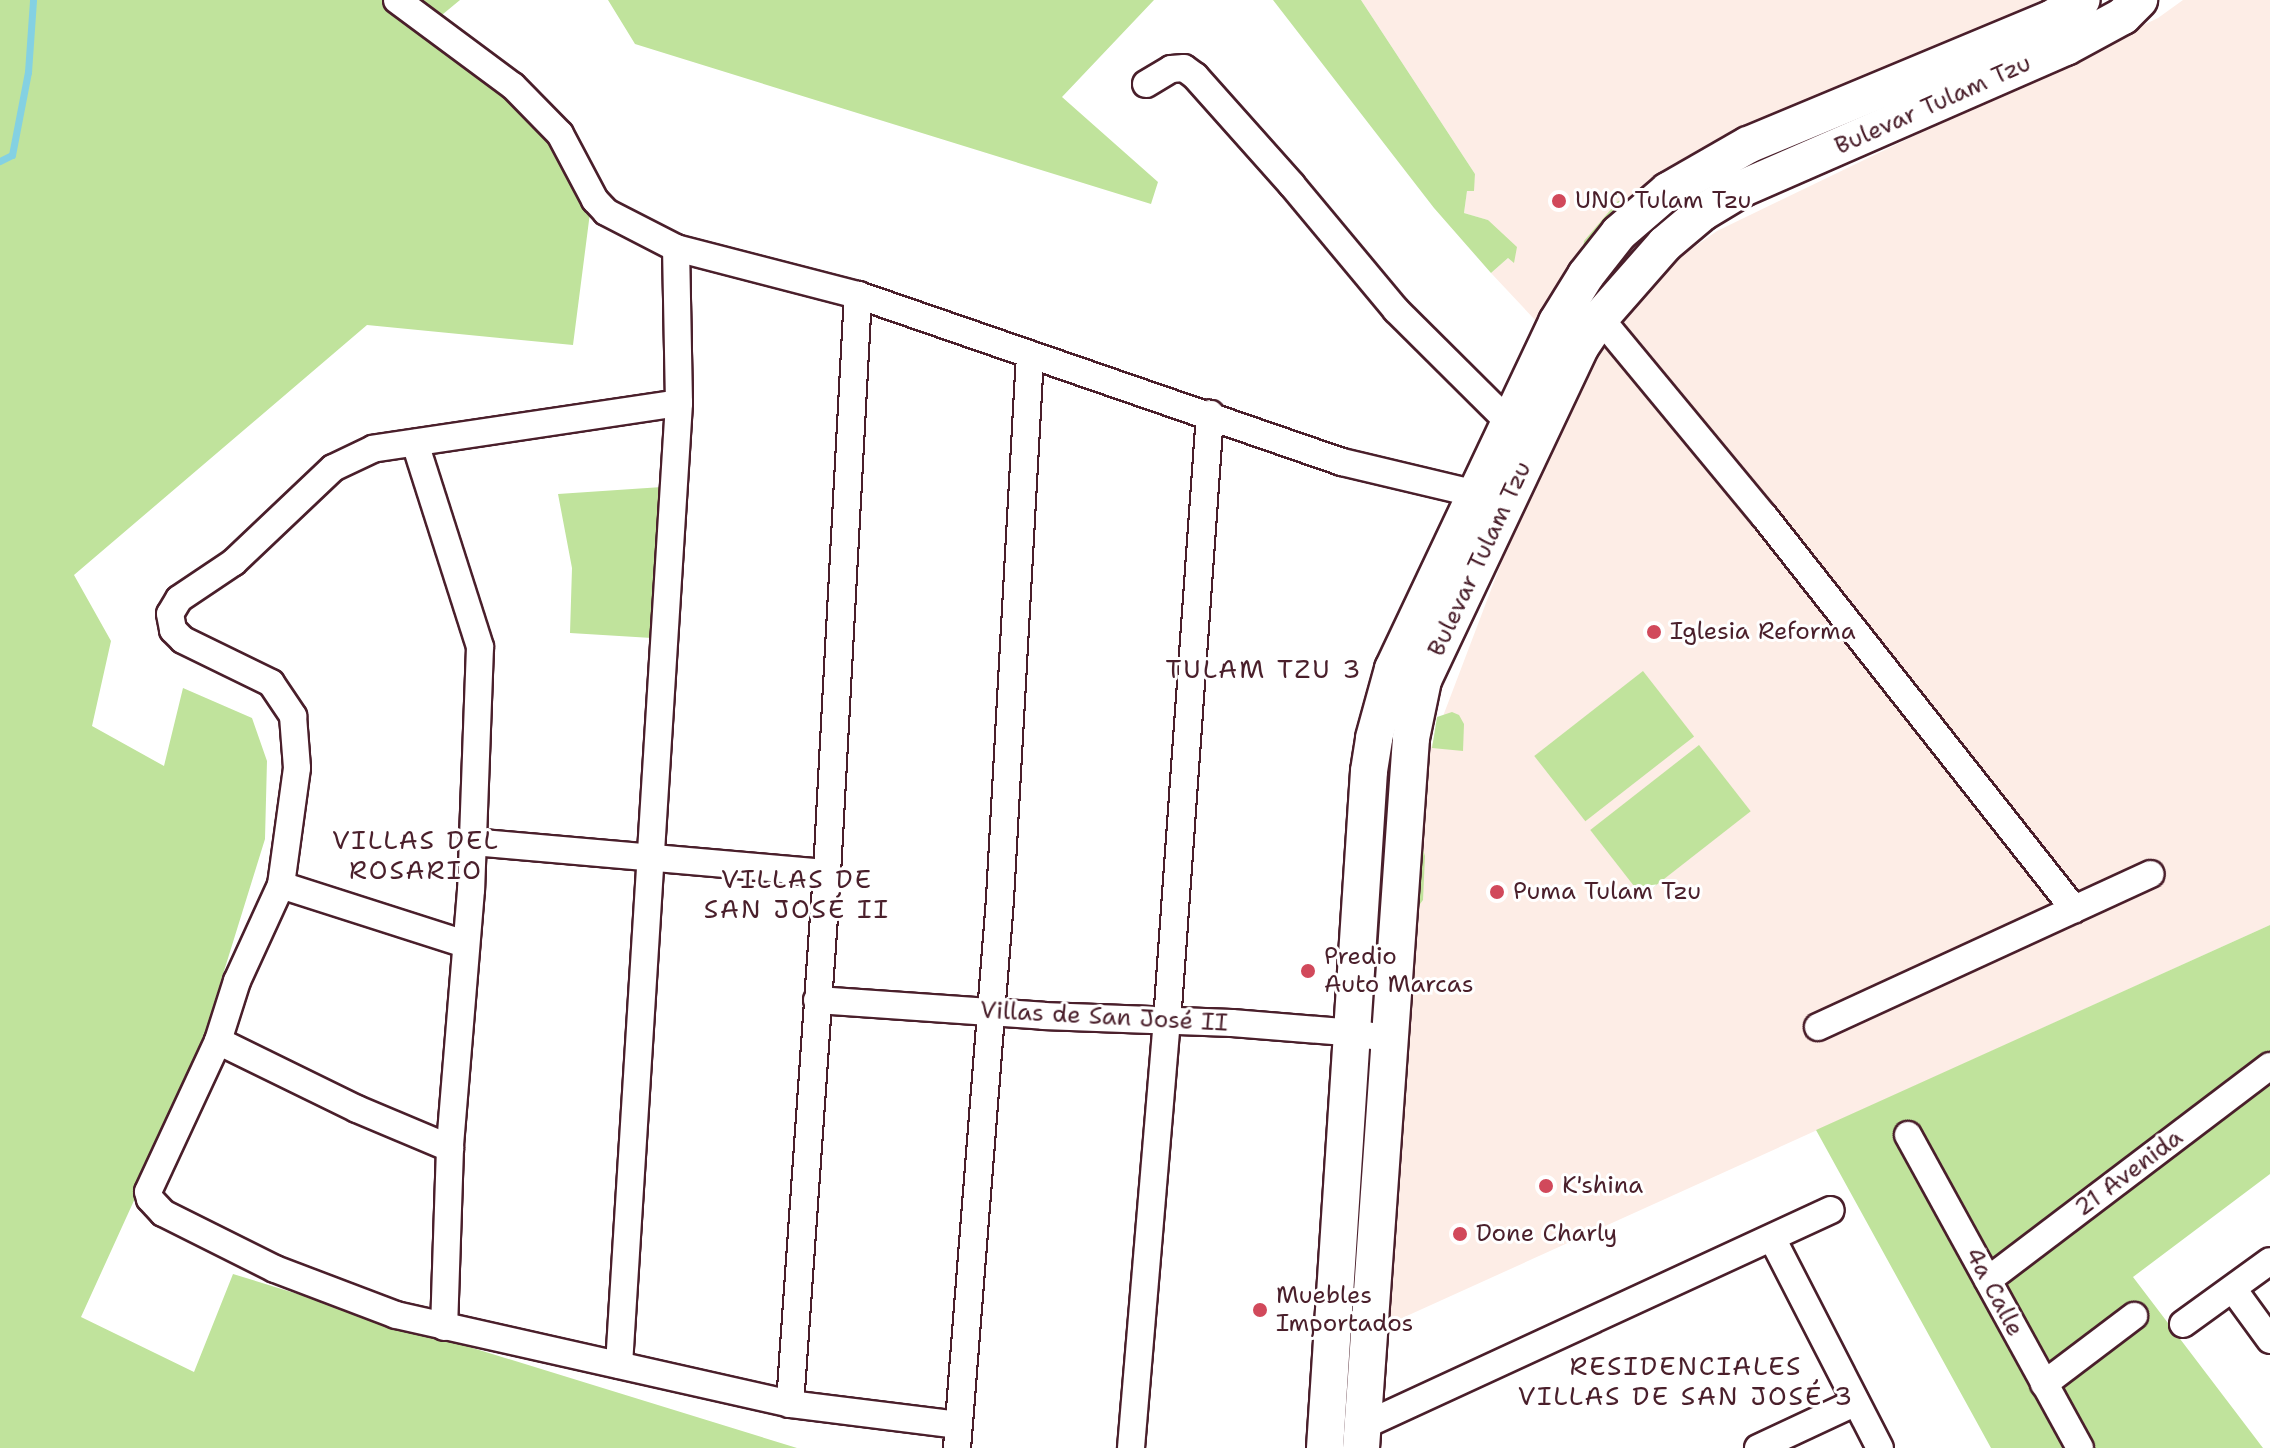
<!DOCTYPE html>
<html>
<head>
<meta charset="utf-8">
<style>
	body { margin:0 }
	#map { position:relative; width:2270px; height:1448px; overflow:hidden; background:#fff; font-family:"Shantell Sans",sans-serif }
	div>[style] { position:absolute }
	.built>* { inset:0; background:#fdede6 }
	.green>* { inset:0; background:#c0e39c; transform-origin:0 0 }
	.stream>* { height:7px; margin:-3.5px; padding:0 3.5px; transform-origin:3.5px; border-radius:3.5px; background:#84d1e2 }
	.roads { filter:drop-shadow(2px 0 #4a1f2b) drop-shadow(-2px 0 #4a1f2b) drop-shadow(0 2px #4a1f2b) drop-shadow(0 -2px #4a1f2b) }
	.minor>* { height:26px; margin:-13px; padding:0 13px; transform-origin:13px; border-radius:13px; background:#fff }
	.secondary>* { height:36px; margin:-18px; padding:0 18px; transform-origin:18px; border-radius:18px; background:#fff }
	.dots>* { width:22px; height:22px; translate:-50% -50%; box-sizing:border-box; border:4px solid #fff; border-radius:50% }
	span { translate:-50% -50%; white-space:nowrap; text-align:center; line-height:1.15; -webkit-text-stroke:6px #fff; paint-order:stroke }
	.street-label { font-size:24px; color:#4a1f2b }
	.poi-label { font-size:24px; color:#4a1f2b }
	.left { translate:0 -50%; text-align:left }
	.neighbourhood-label { font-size:26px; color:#4a1f2b; letter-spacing:2px }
</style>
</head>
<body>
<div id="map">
	<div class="built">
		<div style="clip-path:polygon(1361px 0,2042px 0,1700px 154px,1559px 290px,1536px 321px,1491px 273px,1508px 258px,1513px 262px,1488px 220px,1464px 213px,1467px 190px,1473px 191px,1475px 174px)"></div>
		<div style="clip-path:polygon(2183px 0,2270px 0,2270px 925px,1389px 1324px,1418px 782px,1554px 424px,1635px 288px,1717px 231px,2158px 18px)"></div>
	</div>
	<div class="green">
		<div style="clip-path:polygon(0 0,460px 0,437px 19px,564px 142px,591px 205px,573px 345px,367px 325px,74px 575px,111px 641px,92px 726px,164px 766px,183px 688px,252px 718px,267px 761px,265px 839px,193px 1071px,81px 1317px,194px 1372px,233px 1274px,797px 1448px,0 1448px)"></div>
		<div style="clip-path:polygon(608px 0,1154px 0,1062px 97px,1158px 182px,1151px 204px,635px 44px)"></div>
		<div style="clip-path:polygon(1273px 0,1361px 0,1475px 174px,1474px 191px,1467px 191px,1464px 213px,1488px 220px,1517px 247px,1514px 263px,1508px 258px,1491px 273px,1434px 208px)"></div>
		<div style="clip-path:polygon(1637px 197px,1581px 263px,1584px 241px,1618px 201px)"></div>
		<div style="clip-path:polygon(662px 487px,652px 638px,570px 633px,572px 568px,558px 494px)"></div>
		<div style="left:1643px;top:671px;width:83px;height:138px;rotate:52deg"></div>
		<div style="clip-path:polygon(1452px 712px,1459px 715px,1464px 724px,1463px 751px,1432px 748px,1437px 717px)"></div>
		<div style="left:1699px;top:745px;width:84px;height:138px;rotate:52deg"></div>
		<div style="clip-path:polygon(1419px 837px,1425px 856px,1423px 900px,1414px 912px)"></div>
		<div style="clip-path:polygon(2270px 925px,2270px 1174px,2133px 1277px,2263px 1448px,1991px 1448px,1816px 1130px)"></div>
	</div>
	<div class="stream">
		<div style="left:0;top:161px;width:13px;rotate:-27deg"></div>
		<div style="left:12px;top:155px;width:85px;rotate:-79.1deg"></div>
		<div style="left:28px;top:72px;width:72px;rotate:-86deg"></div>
	</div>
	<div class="roads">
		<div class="minor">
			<div style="left:397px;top:0;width:144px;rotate:36.6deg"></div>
			<div style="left:513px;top:86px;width:67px;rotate:45.6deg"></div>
			<div style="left:560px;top:134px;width:75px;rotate:62.1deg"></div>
			<div style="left:595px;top:200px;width:16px;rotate:47deg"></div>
			<div style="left:606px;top:212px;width:79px;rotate:27.2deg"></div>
			<div style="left:676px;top:248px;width:188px;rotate:14.5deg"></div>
			<div style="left:858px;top:295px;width:512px;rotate:19.04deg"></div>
			<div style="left:1342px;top:462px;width:155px;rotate:13.4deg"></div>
			<div style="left:1146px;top:84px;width:29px;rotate:-31deg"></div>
			<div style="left:1171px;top:69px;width:13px;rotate:-4deg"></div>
			<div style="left:1184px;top:68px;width:14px;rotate:36deg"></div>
			<div style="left:1195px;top:76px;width:146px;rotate:48.3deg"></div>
			<div style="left:1292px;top:185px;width:163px;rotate:50.2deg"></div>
			<div style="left:1396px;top:310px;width:176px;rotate:44.8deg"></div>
			<div style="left:1600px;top:318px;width:257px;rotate:50.4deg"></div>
			<div style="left:1764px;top:516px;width:501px;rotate:51.73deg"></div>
			<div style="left:679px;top:403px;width:309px;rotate:171.5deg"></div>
			<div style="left:373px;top:449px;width:44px;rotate:154.6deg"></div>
			<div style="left:333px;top:468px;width:137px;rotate:136.5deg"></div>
			<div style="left:234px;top:562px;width:66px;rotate:146.1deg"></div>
			<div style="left:179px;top:599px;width:17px;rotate:121deg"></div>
			<div style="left:170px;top:614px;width:16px;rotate:79deg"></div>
			<div style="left:173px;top:630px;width:14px;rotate:45deg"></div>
			<div style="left:183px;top:640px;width:98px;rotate:26deg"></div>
			<div style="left:271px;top:683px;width:40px;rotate:56deg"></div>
			<div style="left:293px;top:716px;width:52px;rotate:85.6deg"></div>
			<div style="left:297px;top:768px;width:118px;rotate:97.8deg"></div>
			<div style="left:281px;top:885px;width:106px;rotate:114.6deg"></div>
			<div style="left:237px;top:981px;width:63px;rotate:107.6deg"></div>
			<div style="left:218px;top:1041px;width:166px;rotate:114.9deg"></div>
			<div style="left:148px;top:1192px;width:7px;rotate:74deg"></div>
			<div style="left:150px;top:1199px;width:19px;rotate:47deg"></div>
			<div style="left:163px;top:1213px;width:125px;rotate:26.6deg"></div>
			<div style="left:275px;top:1269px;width:129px;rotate:20.8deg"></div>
			<div style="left:396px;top:1315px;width:404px;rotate:12.7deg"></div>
			<div style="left:790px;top:1404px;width:169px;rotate:7.1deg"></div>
			<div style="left:415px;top:443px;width:214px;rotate:72.3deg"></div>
			<div style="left:480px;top:647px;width:243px;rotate:92.1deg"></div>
			<div style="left:471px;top:890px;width:259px;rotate:94.7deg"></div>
			<div style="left:450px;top:1148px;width:179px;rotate:91.9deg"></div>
			<div style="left:472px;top:842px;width:356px;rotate:5deg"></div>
			<div style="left:281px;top:885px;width:193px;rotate:17.8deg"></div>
			<div style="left:817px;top:1000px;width:227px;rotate:4deg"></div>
			<div style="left:1043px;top:1016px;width:189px;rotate:2.1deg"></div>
			<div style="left:1232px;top:1023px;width:123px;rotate:4.6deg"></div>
			<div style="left:1355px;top:1033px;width:36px;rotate:10deg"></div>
			<div style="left:1818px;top:1027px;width:366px;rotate:-24.7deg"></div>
			<div style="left:218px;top:1041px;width:155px;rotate:26.1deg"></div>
			<div style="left:357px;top:1109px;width:101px;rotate:22.8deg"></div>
			<div style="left:1908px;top:1135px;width:357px;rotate:61.2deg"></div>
			<div style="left:1772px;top:1238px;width:236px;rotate:62.8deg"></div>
			<div style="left:1988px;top:1280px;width:354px;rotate:-37.2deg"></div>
			<div style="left:2233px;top:1289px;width:63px;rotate:54deg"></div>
			<div style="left:2183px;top:1324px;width:107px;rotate:-35.9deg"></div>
			<div style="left:619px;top:1365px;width:964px;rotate:-86.43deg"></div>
			<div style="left:679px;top:403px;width:155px;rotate:-91.1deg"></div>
			<div style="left:2044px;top:1384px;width:113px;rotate:-37.1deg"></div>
			<div style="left:790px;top:1404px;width:532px;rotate:-86.01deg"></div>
			<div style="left:827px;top:873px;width:579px;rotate:-86.93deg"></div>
			<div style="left:1363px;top:1426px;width:515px;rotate:-24.78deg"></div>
			<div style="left:957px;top:1448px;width:551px;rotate:-85.52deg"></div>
			<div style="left:1000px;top:899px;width:545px;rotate:-86.84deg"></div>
			<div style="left:1131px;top:1448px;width:428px;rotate:-85.2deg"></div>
			<div style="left:1167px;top:1022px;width:610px;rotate:-85.95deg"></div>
			<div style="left:1758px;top:1448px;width:108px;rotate:-25.1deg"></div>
		</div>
		<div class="secondary">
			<div style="left:1325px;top:1448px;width:678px;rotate:-86.28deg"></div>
			<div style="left:1369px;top:771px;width:33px;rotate:-81deg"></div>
			<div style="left:1374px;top:738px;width:72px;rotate:-74.6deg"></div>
			<div style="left:1393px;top:669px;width:384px;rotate:-64.7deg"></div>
			<div style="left:1557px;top:322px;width:55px;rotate:-58.3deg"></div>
			<div style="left:1586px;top:275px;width:53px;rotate:-51.8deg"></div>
			<div style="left:1619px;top:233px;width:65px;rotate:-40.6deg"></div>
			<div style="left:1668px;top:191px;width:92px;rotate:-29.9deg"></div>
			<div style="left:1748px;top:145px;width:328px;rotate:-22.6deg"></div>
			<div style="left:2051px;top:19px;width:36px;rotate:-32deg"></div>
			<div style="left:1361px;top:1448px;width:712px;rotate:-85.97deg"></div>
			<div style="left:1411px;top:738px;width:59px;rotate:-78.3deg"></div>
			<div style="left:1423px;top:680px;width:369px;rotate:-64.7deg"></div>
			<div style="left:1581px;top:346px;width:34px;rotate:-56deg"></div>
			<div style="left:1600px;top:318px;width:98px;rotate:-48.7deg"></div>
			<div style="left:1665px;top:244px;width:50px;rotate:-40.1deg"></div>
			<div style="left:1703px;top:212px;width:47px;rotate:-31deg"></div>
			<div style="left:1743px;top:188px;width:352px;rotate:-23.6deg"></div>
			<div style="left:2066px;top:47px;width:65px;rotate:-28.5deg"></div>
			<div style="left:2123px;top:16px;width:23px;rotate:-45deg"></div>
		</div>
	</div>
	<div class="dots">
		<div style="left:1559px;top:201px;background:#d1495b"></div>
		<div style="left:1654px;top:632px;background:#d1495b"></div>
		<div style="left:1497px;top:892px;background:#d1495b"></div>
		<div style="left:1308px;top:971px;background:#d1495b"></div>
		<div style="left:1546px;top:1186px;background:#d1495b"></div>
		<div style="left:1460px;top:1234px;background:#d1495b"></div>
		<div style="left:1260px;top:1310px;background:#d1495b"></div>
	</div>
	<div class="street-label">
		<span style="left:1933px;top:105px;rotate:-24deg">Bulevar Tulam Tzu</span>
		<span style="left:1480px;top:559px;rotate:-65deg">Bulevar Tulam Tzu</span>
		<span style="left:1104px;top:1017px;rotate:3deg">Villas de San José II</span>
		<span style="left:2129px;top:1173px;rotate:-37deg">21 Avenida</span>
		<span style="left:1994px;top:1292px;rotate:62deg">4a Calle</span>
	</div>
	<div class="poi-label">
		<span class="left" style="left:1575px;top:201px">UNO Tulam Tzu</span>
		<span class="left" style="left:1670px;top:632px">Iglesia Reforma</span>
		<span class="left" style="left:1513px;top:892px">Puma Tulam Tzu</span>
		<span class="left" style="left:1324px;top:971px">Predio<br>Auto Marcas</span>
		<span class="left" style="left:1562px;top:1186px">K'shina</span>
		<span class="left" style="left:1476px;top:1234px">Done Charly</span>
		<span class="left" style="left:1276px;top:1310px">Muebles<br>Importados</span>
	</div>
	<div class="neighbourhood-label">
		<span style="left:1264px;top:669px">TULAM TZU 3</span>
		<span style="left:416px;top:855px">VILLAS DEL<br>ROSARIO</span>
		<span style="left:797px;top:894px">VILLAS DE<br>SAN JOSÉ II</span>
		<span style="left:1686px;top:1381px">RESIDENCIALES<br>VILLAS DE SAN JOSÉ 3</span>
	</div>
</div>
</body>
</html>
